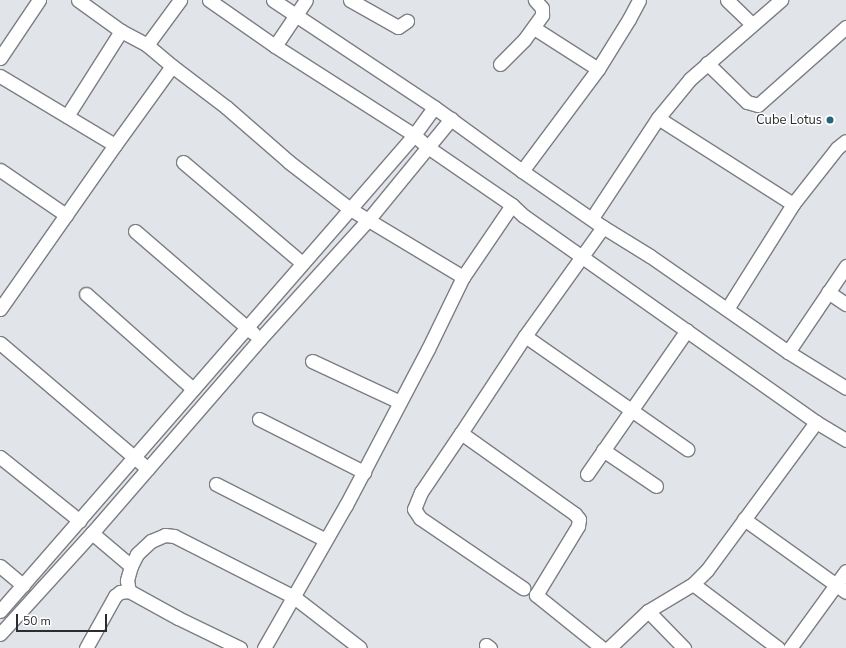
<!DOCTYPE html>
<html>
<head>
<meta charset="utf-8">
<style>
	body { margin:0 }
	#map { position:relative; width:846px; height:648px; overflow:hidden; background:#e1e5ea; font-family:"Nunito Sans",sans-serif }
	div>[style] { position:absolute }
	.roads { filter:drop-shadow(1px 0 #7b7e83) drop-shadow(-1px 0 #7b7e83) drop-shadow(0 1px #7b7e83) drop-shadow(0 -1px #7b7e83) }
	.street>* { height:13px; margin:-6.5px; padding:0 6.5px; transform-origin:6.5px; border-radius:6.5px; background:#fff }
	.dots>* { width:11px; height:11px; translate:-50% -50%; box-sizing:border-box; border:2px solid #fff; border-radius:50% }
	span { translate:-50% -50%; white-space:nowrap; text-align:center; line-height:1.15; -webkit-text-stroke:3px #fff; paint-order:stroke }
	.poi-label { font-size:13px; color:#2b2c2e }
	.right { translate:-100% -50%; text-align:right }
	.scale { position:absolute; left:16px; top:614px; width:91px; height:18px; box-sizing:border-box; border:2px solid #2b2c2e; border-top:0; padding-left:5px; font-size:12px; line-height:14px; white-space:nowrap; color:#2b2c2e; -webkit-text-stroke:3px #fff; paint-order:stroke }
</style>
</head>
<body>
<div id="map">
	<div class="roads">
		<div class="street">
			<div style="left:78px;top:0;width:53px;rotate:35.8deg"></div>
			<div style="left:121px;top:31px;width:30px;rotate:28deg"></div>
			<div style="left:147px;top:45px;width:56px;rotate:-53.7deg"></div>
			<div style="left:209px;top:0;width:80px;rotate:34.9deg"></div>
			<div style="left:275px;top:46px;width:165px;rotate:32.6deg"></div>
			<div style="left:414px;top:135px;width:20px;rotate:41deg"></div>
			<div style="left:429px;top:148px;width:101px;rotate:34.5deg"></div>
			<div style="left:273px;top:0;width:193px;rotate:33.6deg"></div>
			<div style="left:434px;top:107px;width:109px;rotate:36deg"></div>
			<div style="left:522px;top:171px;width:98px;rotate:34.7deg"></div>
			<div style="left:603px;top:227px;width:55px;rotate:31.7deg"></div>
			<div style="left:650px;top:256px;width:168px;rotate:34.8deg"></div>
			<div style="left:788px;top:352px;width:68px;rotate:31.8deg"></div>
			<div style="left:350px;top:0;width:55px;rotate:29.4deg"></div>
			<div style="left:398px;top:27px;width:11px;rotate:-34deg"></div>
			<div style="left:727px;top:0;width:35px;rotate:44deg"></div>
			<div style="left:275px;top:46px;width:55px;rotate:-56deg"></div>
			<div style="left:0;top:58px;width:70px;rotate:-56.1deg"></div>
			<div style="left:707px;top:63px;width:56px;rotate:44.3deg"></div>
			<div style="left:747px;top:102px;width:11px;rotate:15deg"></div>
			<div style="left:758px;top:105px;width:118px;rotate:-41.6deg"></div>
			<div style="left:500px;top:64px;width:34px;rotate:-45deg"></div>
			<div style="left:524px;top:40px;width:31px;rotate:-54deg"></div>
			<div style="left:542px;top:15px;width:7px;rotate:-90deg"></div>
			<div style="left:542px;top:8px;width:11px;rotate:-131deg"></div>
			<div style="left:172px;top:66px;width:68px;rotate:37.2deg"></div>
			<div style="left:226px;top:107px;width:84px;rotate:41.1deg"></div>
			<div style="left:289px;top:162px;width:77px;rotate:37.6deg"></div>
			<div style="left:350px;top:209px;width:132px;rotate:31deg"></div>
			<div style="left:598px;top:69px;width:59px;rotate:-58.2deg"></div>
			<div style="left:629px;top:19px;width:21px;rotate:-62deg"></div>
			<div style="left:0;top:76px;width:134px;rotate:31deg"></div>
			<div style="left:115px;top:145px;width:97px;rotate:-54.2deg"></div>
			<div style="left:172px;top:66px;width:33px;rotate:-140deg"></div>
			<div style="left:67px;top:116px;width:101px;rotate:-57.6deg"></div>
			<div style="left:658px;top:118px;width:160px;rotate:32.5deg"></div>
			<div style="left:183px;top:162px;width:156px;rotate:40.3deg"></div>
			<div style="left:0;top:170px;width:80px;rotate:34.3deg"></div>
			<div style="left:522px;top:171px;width:127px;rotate:-53.3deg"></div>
			<div style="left:598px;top:69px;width:76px;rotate:-147.4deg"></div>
			<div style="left:592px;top:218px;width:120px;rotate:-56.6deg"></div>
			<div style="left:658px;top:118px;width:50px;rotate:-50.6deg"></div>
			<div style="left:690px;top:79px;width:121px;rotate:-41deg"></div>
			<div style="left:135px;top:231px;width:156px;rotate:40.8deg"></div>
			<div style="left:828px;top:292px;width:22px;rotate:34deg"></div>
			<div style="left:86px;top:294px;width:143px;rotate:41.6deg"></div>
			<div style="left:0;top:309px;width:200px;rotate:-55deg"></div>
			<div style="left:727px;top:309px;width:124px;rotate:-57.8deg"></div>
			<div style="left:793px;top:204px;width:71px;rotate:-51.8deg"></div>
			<div style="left:837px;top:148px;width:11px;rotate:-38deg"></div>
			<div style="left:525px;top:336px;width:198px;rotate:34.9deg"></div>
			<div style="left:0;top:343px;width:194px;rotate:40.4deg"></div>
			<div style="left:788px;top:352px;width:104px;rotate:-56deg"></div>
			<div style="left:312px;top:361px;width:97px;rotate:25deg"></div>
			<div style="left:259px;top:419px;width:118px;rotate:26.8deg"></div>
			<div style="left:461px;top:433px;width:71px;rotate:124.1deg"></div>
			<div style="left:421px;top:492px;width:18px;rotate:112deg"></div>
			<div style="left:414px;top:509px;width:11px;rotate:56deg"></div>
			<div style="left:420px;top:518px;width:125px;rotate:34.2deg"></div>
			<div style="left:603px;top:450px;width:64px;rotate:34.2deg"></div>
			<div style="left:0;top:457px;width:102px;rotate:38.7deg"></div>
			<div style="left:587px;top:474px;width:175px;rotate:-55.2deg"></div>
			<div style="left:216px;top:484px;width:123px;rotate:27deg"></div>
			<div style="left:744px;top:519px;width:125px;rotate:35.6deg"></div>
			<div style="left:92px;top:533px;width:51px;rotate:40.2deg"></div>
			<div style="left:131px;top:566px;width:13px;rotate:-63deg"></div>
			<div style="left:137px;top:554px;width:19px;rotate:-43deg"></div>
			<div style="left:151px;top:541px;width:15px;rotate:-23deg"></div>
			<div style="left:165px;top:535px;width:9px;rotate:6deg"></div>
			<div style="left:174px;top:536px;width:135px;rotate:26.9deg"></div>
			<div style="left:294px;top:597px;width:83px;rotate:37.7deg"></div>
			<div style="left:0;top:566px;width:30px;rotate:40deg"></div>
			<div style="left:131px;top:566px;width:15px;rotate:106deg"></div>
			<div style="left:127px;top:580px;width:11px;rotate:80deg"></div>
			<div style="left:129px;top:591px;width:56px;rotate:28.9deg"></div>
			<div style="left:178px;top:618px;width:69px;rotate:25.8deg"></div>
			<div style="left:0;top:611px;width:533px;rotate:-48.96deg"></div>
			<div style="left:350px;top:209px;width:98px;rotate:-49.1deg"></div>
			<div style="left:414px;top:135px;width:34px;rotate:-54deg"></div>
			<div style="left:648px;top:611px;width:52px;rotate:-31deg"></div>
			<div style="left:0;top:634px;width:137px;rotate:-47.7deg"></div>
			<div style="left:92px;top:533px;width:257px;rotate:-49.1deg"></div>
			<div style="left:260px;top:339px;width:161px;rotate:-47.8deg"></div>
			<div style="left:368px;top:220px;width:131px;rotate:-50.6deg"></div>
			<div style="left:486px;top:645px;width:5px;rotate:37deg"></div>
			<div style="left:86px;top:648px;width:60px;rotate:-60.9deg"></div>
			<div style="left:115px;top:596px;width:6px;rotate:-39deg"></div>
			<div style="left:120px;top:592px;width:9px;rotate:-6deg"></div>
			<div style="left:264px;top:648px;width:165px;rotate:-60.2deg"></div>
			<div style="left:346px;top:505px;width:176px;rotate:-62.3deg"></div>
			<div style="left:428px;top:349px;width:80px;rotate:-64.1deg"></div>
			<div style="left:463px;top:277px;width:87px;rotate:-55.8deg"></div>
			<div style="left:512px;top:205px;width:16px;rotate:43deg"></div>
			<div style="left:524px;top:216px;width:357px;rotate:35.2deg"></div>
			<div style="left:602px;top:648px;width:85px;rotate:-141.2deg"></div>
			<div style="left:536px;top:595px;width:81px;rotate:-58.7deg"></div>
			<div style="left:578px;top:526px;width:7px;rotate:-82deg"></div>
			<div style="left:579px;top:519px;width:6px;rotate:-129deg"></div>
			<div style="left:575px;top:514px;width:140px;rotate:-144.6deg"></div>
			<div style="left:461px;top:433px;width:116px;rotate:-56.6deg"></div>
			<div style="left:525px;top:336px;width:134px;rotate:-54.4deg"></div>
			<div style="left:609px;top:648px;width:54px;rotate:-43.5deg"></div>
			<div style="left:648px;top:611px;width:52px;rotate:45.8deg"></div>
			<div style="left:778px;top:648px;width:106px;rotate:-143deg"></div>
			<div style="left:693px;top:584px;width:20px;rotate:-45deg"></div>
			<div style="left:707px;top:570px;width:184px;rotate:-53.6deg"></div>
			<div style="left:816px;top:422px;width:35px;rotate:31deg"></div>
			<div style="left:790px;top:648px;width:95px;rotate:-54deg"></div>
		</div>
	</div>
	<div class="dots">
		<div style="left:830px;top:120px;background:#27647b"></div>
	</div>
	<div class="poi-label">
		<span class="right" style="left:822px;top:120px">Cube Lotus</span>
	</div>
	<div class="scale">50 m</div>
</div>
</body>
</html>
